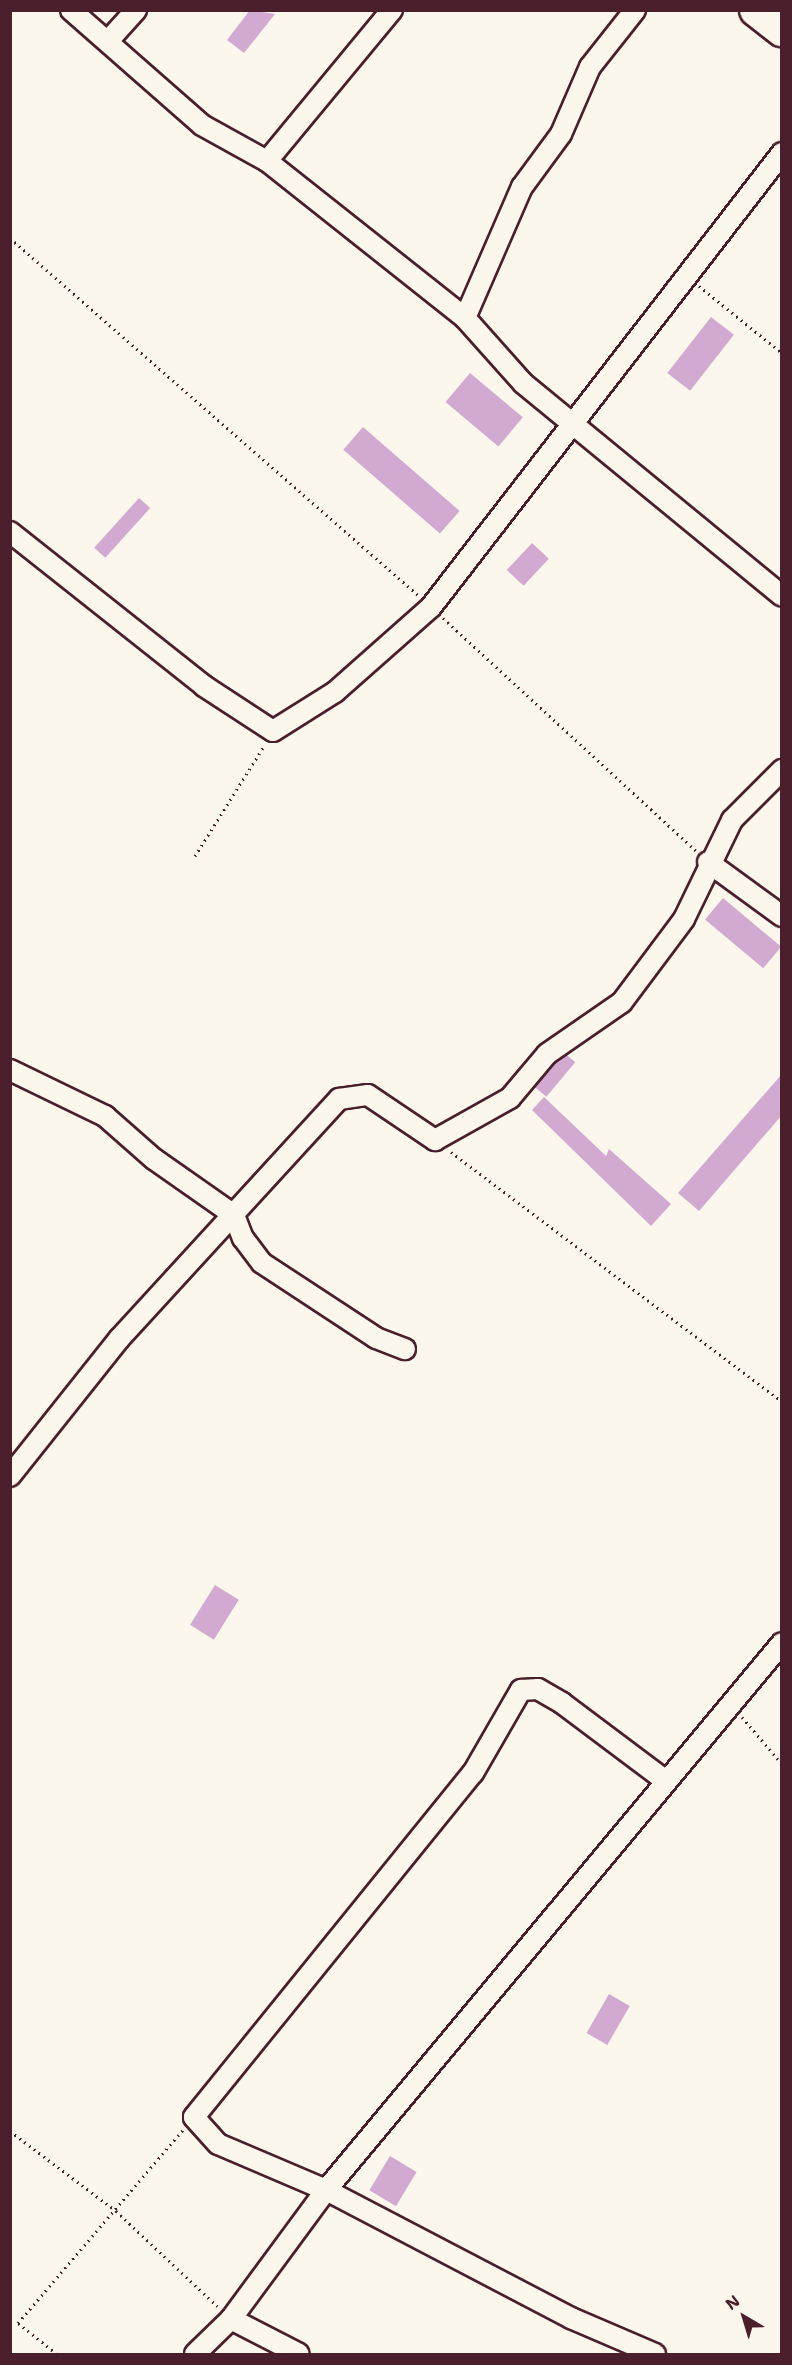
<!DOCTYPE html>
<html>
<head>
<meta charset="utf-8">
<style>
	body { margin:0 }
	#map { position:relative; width:792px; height:2365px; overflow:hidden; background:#fbf7ec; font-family:"Shantell Sans",sans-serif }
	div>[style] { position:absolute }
	.building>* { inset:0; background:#d2aad1; transform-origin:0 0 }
	.path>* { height:3px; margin-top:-1.5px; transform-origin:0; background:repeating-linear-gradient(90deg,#4a1f2b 0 1.5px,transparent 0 6px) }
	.roads { filter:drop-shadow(2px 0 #4a1f2b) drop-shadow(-2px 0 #4a1f2b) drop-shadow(0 2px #4a1f2b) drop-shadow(0 -2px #4a1f2b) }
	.minor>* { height:20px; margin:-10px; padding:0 10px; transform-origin:10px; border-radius:10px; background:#fbf7ec }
	.primary>* { height:32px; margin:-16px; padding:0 16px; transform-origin:16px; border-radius:16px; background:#fbf7ec }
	span { translate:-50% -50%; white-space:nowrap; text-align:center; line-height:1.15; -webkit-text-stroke:4.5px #fbf7ec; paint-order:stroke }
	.frame { position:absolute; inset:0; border:12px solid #4a1f2b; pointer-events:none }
	.north { position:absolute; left:714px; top:2287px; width:60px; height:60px; -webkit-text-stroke:4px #fbf7ec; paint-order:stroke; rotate:322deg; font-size:16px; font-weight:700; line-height:24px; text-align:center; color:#4a1f2b }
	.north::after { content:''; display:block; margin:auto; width:21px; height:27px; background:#4a1f2b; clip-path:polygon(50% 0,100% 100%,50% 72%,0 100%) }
</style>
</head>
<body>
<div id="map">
	<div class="building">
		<div style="clip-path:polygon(250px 10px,275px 14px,244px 53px,227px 40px)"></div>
		<div style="left:711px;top:317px;width:29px;height:71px;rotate:38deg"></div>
		<div style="left:470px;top:373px;width:69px;height:38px;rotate:40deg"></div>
		<div style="left:363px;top:427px;width:128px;height:30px;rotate:41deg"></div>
		<div style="left:139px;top:498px;width:15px;height:67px;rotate:42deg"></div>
		<div style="left:532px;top:543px;width:23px;height:37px;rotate:43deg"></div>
		<div style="left:723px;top:898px;width:76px;height:28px;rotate:40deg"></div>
		<div style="left:563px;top:1052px;width:16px;height:45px;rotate:40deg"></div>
		<div style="clip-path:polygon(782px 1074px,782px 1115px,699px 1211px,678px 1193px)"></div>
		<div style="clip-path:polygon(544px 1097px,606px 1156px,609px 1149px,671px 1204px,651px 1226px,532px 1110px)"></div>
		<div style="left:215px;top:1585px;width:28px;height:47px;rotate:32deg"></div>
		<div style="left:609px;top:1994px;width:24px;height:45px;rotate:30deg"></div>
		<div style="left:390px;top:2156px;width:31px;height:40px;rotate:31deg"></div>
	</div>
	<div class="path">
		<div style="left:10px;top:238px;width:542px;rotate:41.19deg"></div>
		<div style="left:699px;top:286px;width:107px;rotate:38.9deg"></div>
		<div style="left:443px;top:618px;width:344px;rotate:42.6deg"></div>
		<div style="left:195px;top:856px;width:130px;rotate:-57.9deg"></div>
		<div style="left:451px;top:1152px;width:414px;rotate:37deg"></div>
		<div style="left:742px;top:1717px;width:62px;rotate:49.6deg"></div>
		<div style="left:10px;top:2131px;width:133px;rotate:37deg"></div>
		<div style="left:116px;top:2211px;width:139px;rotate:43.2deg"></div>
		<div style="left:57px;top:2354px;width:50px;rotate:-141.5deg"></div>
		<div style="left:18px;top:2323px;width:254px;rotate:-49.5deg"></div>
	</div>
	<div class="roads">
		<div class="minor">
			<div style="left:71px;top:10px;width:174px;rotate:41.3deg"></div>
			<div style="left:202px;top:125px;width:74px;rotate:29deg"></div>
			<div style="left:267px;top:161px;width:253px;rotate:38.4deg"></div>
			<div style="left:465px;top:318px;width:87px;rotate:48.3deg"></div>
			<div style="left:523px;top:383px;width:335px;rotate:39.4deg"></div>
			<div style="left:108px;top:41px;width:42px;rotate:-47.9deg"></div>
			<div style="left:267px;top:161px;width:196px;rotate:-50.4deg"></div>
			<div style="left:465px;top:318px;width:143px;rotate:-66.5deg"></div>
			<div style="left:522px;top:187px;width:66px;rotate:-53.7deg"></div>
			<div style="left:561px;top:134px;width:73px;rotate:-66.6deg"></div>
			<div style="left:590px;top:67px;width:73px;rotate:-51.7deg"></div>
			<div style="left:10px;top:532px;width:248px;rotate:38.4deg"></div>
			<div style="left:204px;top:686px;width:82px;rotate:33.1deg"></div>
			<div style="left:273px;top:731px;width:73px;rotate:-32.2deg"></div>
			<div style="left:335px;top:692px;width:128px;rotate:-41.5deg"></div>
			<div style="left:431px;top:607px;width:574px;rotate:-52.29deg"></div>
			<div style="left:708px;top:862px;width:92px;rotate:36.1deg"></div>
			<div style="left:10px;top:1070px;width:106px;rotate:25.8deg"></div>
			<div style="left:105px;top:1116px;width:65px;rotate:41.3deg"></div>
			<div style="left:154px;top:1159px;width:98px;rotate:35deg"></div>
			<div style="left:234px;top:1215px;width:25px;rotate:69deg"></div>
			<div style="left:243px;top:1238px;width:31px;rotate:53deg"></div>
			<div style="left:262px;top:1263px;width:136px;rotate:33.3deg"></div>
			<div style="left:376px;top:1338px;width:31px;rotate:21deg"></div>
			<div style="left:10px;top:1476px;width:175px;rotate:-51.5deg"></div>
			<div style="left:119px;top:1339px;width:326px;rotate:-47.5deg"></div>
			<div style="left:339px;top:1099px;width:29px;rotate:-8deg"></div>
			<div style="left:368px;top:1095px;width:81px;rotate:33.9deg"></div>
			<div style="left:435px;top:1140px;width:86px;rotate:-29.2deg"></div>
			<div style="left:510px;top:1098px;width:57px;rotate:-49.9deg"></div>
			<div style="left:547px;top:1054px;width:91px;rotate:-34.7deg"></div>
			<div style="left:622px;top:1002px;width:104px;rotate:-53.2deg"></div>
			<div style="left:684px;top:919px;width:110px;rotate:-64.1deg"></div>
			<div style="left:732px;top:820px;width:71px;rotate:-45deg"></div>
			<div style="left:231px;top:2319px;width:76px;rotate:27.2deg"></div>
			<div style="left:195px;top:2354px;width:50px;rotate:-44.2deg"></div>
			<div style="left:231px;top:2319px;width:160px;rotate:-53.6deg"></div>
			<div style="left:326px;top:2190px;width:712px;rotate:-50.18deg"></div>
			<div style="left:655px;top:2354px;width:91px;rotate:-156.8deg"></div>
			<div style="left:571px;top:2318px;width:276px;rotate:-152.4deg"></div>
			<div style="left:326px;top:2190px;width:117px;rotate:-156.9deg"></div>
			<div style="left:218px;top:2144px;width:36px;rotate:-132deg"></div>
			<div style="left:194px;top:2117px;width:443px;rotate:-51deg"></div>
			<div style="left:473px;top:1773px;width:96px;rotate:-60deg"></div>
			<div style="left:521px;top:1690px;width:17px;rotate:-3deg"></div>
			<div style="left:538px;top:1689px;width:28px;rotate:30deg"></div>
			<div style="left:562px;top:1703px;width:130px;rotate:36.9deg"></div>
		</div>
		<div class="primary">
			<div style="left:756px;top:10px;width:33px;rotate:38deg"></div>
		</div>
	</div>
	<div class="frame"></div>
	<div class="north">N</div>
</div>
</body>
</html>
